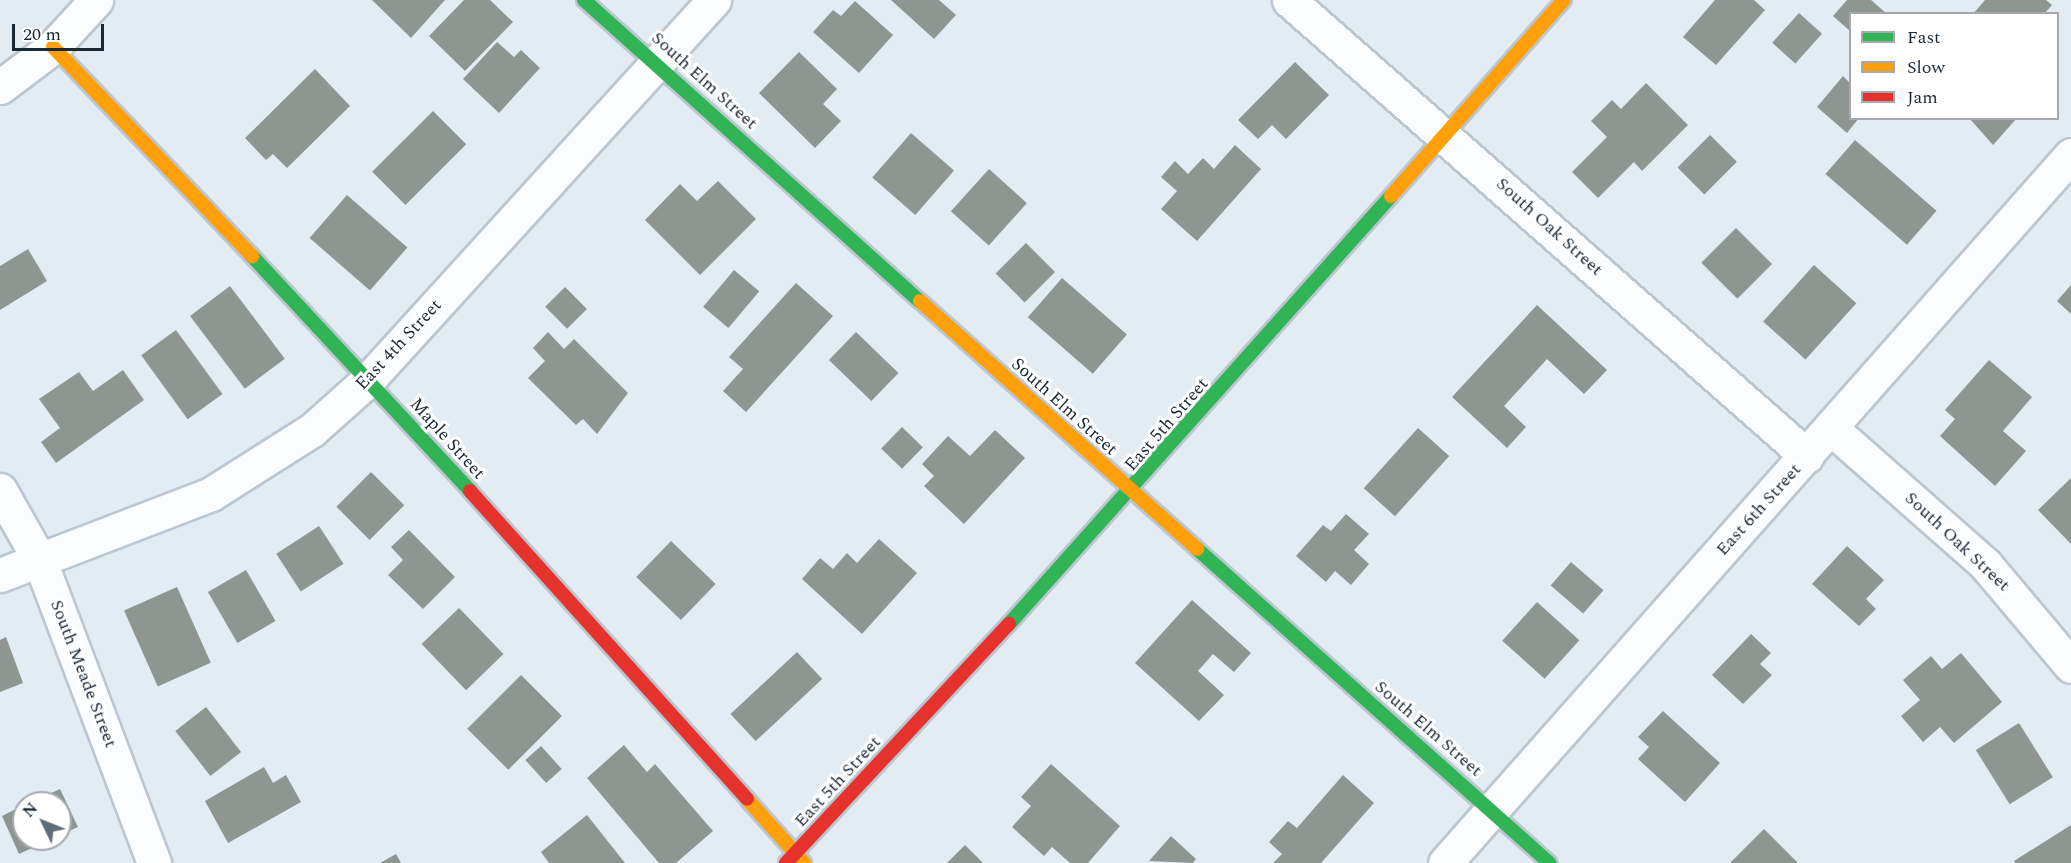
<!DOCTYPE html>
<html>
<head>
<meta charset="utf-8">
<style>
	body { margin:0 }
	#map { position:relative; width:2071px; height:863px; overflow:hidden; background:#e3ebf3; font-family:Spectral,serif }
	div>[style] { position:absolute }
	.building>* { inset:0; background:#8f9692; transform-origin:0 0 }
	.roads { filter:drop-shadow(2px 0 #bbc6d0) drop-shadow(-2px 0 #bbc6d0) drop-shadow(0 2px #bbc6d0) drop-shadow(0 -2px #bbc6d0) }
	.street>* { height:33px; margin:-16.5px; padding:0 16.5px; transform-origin:16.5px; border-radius:16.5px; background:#fbfcfd }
	.fast>* { height:14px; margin:-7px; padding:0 7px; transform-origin:7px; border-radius:7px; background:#30b455 }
	.slow>* { height:14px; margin:-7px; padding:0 7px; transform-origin:7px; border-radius:7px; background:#ff9f0a }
	.jam>* { height:14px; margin:-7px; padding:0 7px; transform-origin:7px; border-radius:7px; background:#e5322d }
	span { translate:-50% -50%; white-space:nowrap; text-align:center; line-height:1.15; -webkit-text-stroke:6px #fff; paint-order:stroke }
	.street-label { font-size:18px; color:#1a2836 }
	.legend { position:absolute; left:1849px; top:12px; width:210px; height:108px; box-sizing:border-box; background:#fff; border:2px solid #a3a9af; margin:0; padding:8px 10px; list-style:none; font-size:18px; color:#1a2836 }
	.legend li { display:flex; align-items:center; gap:12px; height:30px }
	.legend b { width:30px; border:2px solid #a3a9af }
	.north { position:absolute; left:12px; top:791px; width:60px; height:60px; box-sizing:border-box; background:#fff; border:2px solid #a3a9af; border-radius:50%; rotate:313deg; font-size:16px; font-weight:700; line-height:24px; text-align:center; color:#1a2836 }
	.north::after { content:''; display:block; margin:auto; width:21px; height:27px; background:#606c78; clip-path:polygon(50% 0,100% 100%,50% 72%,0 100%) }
	.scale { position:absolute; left:12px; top:24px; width:92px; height:27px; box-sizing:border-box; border:3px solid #1a2836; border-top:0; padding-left:8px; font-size:18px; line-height:21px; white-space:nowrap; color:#1a2836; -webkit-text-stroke:4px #fff; paint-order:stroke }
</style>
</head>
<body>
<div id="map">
	<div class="building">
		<div style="clip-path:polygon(372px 0,445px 0,411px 38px)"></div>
		<div style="clip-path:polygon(464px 0,490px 0,513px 22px,465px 71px,429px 36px)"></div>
		<div style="clip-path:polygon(891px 0,939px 0,956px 15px,934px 39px)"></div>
		<div style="clip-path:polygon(1715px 0,1754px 0,1765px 10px,1716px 65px,1683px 37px)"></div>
		<div style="clip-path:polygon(1847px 0,1871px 0,1887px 14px,1850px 14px,1850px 31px,1833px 16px)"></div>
		<div style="clip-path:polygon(1985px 0,2046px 0,2052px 5px,2044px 14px,1973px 14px)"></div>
		<div style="clip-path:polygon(855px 1px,893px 35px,859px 73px,813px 32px,833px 10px,841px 16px)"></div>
		<div style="left:1799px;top:13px;width:31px;height:40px;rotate:42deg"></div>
		<div style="clip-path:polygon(497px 42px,514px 57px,521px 50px,540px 68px,499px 113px,463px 79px)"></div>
		<div style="clip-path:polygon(799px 52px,837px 89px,823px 104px,841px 121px,815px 148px,759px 93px)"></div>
		<div style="clip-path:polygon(1295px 62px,1329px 95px,1286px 139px,1272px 125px,1258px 139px,1238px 120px)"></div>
		<div style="clip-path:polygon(315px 69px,350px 106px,287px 168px,273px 154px,266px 160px,245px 138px)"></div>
		<div style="clip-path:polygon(1843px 76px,1850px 83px,1850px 118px,1859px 118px,1847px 133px,1817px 107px)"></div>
		<div style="clip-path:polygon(1646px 83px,1688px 125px,1642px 171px,1634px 162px,1598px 198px,1572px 172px,1607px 137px,1591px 121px,1612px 100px,1621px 109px)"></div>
		<div style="left:433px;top:111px;width:47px;height:86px;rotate:45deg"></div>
		<div style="clip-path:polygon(1969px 118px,2017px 118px,1993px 145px)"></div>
		<div style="left:911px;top:133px;width:57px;height:59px;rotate:41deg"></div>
		<div style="left:1710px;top:135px;width:38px;height:46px;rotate:45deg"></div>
		<div style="left:1855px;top:140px;width:108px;height:45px;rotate:41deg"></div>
		<div style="clip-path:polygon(1235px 145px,1261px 169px,1197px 241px,1161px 209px,1177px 191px,1161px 177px,1175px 161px,1188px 174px,1203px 158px,1214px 169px)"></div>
		<div style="left:989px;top:169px;width:51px;height:57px;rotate:42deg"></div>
		<div style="clip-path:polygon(718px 181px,756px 219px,700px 275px,645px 220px,680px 184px,697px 201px)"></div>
		<div style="left:347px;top:195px;width:80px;height:57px;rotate:41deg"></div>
		<div style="left:1736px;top:228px;width:51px;height:49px;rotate:45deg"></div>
		<div style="left:1026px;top:243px;width:41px;height:43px;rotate:45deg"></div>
		<div style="clip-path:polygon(28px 249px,47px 281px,0 310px,0 266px)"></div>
		<div style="left:1814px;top:265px;width:57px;height:76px;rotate:42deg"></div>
		<div style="left:734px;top:270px;width:33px;height:48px;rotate:40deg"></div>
		<div style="left:1062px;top:278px;width:86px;height:52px;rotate:41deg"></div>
		<div style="clip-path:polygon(796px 283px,833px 316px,746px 412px,723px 391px,743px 369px,729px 357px)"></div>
		<div style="clip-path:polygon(2071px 285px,2071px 314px,2057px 301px)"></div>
		<div style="left:230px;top:286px;width:91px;height:50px;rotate:53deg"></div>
		<div style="left:565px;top:287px;width:31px;height:28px;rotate:45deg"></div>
		<div style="clip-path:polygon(1537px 305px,1607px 370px,1584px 394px,1547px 359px,1504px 406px,1526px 427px,1507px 448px,1452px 397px)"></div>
		<div style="left:176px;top:330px;width:79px;height:43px;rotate:54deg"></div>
		<div style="clip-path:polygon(548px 332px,564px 349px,574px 339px,628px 393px,597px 434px,583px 419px,576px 425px,528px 378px,545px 361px,533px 348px)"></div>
		<div style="left:856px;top:332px;width:59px;height:39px;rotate:44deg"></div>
		<div style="clip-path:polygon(1989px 360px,2032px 397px,2003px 431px,2026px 451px,1995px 486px,1940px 436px,1955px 419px,1945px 410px)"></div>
		<div style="clip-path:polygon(123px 370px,144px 400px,56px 463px,41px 442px,60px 428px,39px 399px,79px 372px,93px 391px)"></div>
		<div style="left:902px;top:427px;width:29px;height:30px;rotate:44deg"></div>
		<div style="left:1418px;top:428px;width:42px;height:81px;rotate:42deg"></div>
		<div style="clip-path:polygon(995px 430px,1025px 458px,964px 524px,924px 486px,934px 476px,922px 464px,948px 436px,970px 456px)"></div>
		<div style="left:371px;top:472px;width:47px;height:49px;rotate:45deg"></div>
		<div style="clip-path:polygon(2071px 478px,2071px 544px,2038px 510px)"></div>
		<div style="clip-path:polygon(1346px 514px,1369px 534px,1354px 550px,1369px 564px,1351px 585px,1335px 571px,1326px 582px,1296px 556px,1323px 525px,1331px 531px)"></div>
		<div style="left:319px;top:526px;width:45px;height:51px;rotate:57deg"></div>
		<div style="clip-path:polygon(409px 530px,455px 577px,423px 609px,388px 575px,403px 560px,391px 547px)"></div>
		<div style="clip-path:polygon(879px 539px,917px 573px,862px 634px,802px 579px,820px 558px,833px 569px,847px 553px,857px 563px)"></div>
		<div style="left:671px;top:541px;width:62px;height:50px;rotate:44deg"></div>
		<div style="clip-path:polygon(1847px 546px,1884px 580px,1866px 599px,1876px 609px,1859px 626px,1812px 584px)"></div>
		<div style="left:1571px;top:562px;width:43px;height:31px;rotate:41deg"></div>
		<div style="left:246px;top:570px;width:59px;height:44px;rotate:60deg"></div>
		<div style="left:177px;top:587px;width:83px;height:58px;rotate:66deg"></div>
		<div style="clip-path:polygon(1192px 600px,1251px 653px,1234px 672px,1213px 654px,1198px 671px,1224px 695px,1199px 721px,1135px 663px)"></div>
		<div style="left:1537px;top:602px;width:57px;height:52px;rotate:42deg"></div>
		<div style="left:459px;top:608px;width:64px;height:52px;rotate:46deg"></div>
		<div style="clip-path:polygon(1751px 634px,1771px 653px,1760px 664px,1772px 675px,1743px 704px,1712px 675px)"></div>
		<div style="clip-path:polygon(6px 637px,23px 683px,0 692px,0 640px)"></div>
		<div style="left:797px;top:652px;width:37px;height:91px;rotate:47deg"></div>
		<div style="clip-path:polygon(1961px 653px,2002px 702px,1954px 743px,1940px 727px,1923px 742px,1901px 716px,1920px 700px,1903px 680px,1931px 656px,1942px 669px)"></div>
		<div style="left:521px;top:675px;width:58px;height:76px;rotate:45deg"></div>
		<div style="left:206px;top:707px;width:57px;height:39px;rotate:52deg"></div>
		<div style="clip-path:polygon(1663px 711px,1720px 763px,1685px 802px,1638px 759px,1649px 747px,1638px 737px)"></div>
		<div style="left:2019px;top:723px;width:64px;height:51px;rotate:58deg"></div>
		<div style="clip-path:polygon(624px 745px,647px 772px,655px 764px,713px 831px,676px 863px,659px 863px,587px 778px)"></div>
		<div style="left:541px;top:746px;width:31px;height:21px;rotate:48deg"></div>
		<div style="clip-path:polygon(1051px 764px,1120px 826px,1088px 863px,1070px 863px,1052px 847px,1044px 856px,1012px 827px,1031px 806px,1021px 797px)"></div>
		<div style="clip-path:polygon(264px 767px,273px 783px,286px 775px,301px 802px,228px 843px,205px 801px)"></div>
		<div style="clip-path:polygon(1343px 775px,1374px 803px,1321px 863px,1273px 863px,1282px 854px,1269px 842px,1288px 821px,1297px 828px)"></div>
		<div style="clip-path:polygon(60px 789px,78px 827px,60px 835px,60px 803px,29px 803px)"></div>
		<div style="clip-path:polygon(24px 805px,24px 839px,52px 839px,19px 854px,2px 816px)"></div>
		<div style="clip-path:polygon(587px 815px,625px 863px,549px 863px,541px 852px)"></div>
		<div style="clip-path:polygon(2071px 825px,2071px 863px,2015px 863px,2014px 861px)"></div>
		<div style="clip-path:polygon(1764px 829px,1798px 863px,1730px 863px)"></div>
		<div style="clip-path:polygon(1171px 836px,1196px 859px,1193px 863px,1149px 861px)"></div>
		<div style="clip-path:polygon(965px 845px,983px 863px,947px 863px)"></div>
		<div style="clip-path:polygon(396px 854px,401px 863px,380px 863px)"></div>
	</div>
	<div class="roads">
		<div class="street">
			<div style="left:1289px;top:0;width:690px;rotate:41.36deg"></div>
			<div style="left:0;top:87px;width:66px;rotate:-37deg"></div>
			<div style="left:53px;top:47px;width:64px;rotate:-47.5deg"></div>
			<div style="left:1832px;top:429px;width:204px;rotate:41.4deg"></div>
			<div style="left:1985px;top:564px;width:133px;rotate:49.9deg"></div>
			<div style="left:0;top:490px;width:81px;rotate:60.6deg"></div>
			<div style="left:40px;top:561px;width:323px;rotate:69.3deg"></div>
			<div style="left:0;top:575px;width:226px;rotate:-21deg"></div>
			<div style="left:211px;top:494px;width:120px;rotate:-32.4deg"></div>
			<div style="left:312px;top:430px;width:76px;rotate:-41.8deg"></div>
			<div style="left:369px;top:379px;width:513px;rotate:-47.69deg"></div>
			<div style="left:1445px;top:863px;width:945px;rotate:-48.52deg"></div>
		</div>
		<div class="fast">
			<div style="left:584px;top:0;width:451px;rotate:41.9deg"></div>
			<div style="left:252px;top:256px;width:321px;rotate:47.1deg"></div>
			<div style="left:1197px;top:549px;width:472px;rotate:41.7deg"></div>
			<div style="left:1009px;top:624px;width:574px;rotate:-48.25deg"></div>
		</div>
		<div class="slow">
			<div style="left:53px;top:47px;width:289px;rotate:46.4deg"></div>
			<div style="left:1391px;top:196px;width:261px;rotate:-48.6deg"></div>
			<div style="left:920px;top:301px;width:372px;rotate:41.8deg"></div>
			<div style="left:747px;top:799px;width:86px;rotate:48.3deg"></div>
		</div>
		<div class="jam">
			<div style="left:470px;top:491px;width:414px;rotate:48deg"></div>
			<div style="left:786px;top:863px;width:327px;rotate:-47deg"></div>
		</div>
	</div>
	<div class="street-label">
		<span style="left:704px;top:81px;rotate:42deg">South Elm Street</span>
		<span style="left:1549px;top:227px;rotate:42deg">South Oak Street</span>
		<span style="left:399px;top:345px;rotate:-47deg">East 4th Street</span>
		<span style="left:1064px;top:407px;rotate:42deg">South Elm Street</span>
		<span style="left:1167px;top:425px;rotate:-49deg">East 5th Street</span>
		<span style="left:447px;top:439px;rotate:48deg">Maple Street</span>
		<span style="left:1759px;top:510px;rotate:-48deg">East 6th Street</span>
		<span style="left:1957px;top:542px;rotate:43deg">South Oak Street</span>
		<span style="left:83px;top:674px;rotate:69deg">South Meade Street</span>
		<span style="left:1428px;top:729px;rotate:41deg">South Elm Street</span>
		<span style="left:838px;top:782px;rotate:-47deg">East 5th Street</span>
	</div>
	<ul class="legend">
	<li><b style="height:8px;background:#30b455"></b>Fast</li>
	<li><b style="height:8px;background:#ff9f0a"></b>Slow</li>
	<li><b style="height:8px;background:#e5322d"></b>Jam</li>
	</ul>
	<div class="north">N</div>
	<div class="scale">20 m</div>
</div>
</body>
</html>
